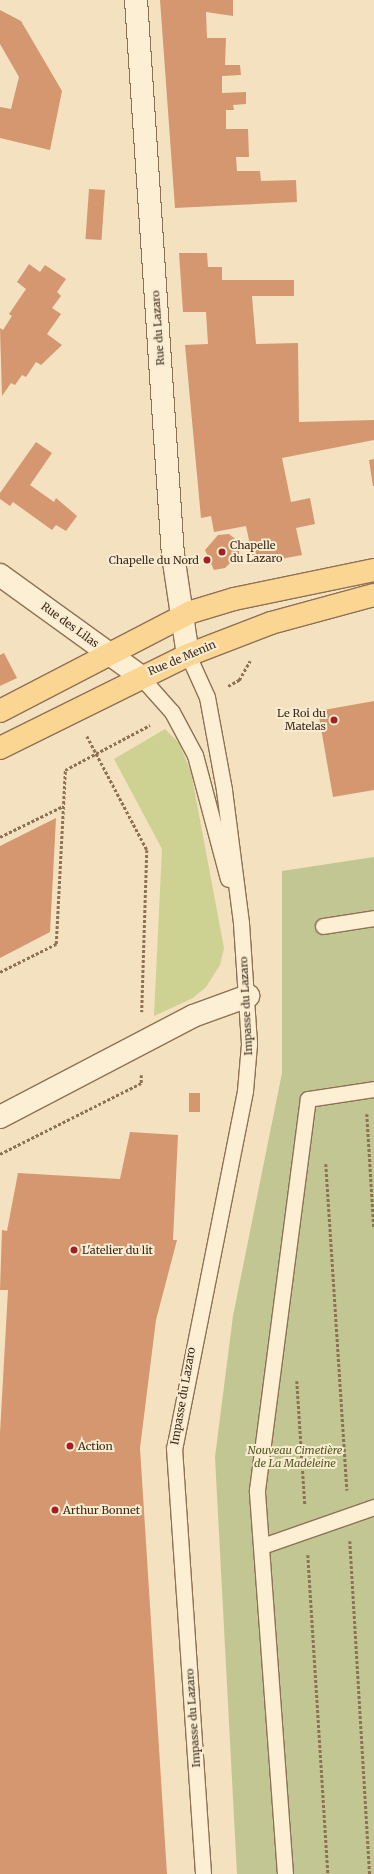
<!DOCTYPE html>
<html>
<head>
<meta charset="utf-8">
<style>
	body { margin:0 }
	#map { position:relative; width:374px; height:1874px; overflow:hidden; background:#f3e1bf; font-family:Merriweather,serif }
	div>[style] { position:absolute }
	.green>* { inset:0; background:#cdd292 }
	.cemetery>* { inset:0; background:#c2c692 }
	.building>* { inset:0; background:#d59770; transform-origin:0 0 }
	.path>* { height:2.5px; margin-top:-1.25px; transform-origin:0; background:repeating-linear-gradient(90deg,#8e7155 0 3px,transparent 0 5px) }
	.roads { filter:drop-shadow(1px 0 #8e7155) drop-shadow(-1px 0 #8e7155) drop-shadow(0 1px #8e7155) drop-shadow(0 -1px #8e7155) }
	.lane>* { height:15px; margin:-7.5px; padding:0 7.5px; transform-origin:7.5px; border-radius:7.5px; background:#fdefd3 }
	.street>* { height:22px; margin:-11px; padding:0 11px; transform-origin:11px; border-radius:11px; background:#fdefd3 }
	.secondary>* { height:22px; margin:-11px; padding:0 11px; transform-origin:11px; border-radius:11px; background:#fdefd3 }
	.primary>* { height:22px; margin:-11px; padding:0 11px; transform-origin:11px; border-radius:11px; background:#fbd692 }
	.dots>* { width:11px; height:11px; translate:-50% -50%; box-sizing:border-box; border:2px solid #f9ecd0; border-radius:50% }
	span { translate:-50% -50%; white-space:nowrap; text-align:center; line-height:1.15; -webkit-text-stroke:4px #f9ecd0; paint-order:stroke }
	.street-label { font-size:11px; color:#3c2a1b }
	.poi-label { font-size:11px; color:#3c2a1b }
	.left { translate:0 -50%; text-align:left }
	.right { translate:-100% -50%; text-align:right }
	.park-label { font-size:11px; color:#4e5a1f; font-style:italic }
</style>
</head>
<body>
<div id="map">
	<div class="green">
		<div style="clip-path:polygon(165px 729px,179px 743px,191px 772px,224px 948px,220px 965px,206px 987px,193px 998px,154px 1016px,162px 849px,114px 759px)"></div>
	</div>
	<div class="cemetery">
		<div style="clip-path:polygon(374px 857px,374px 1874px,237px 1874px,215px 1457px,233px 1316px,282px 1073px,282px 871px)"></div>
	</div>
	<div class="building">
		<div style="clip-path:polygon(160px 0,233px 0,233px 16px,206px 12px,207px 38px,226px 38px,225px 65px,240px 65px,241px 75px,222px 76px,222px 93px,246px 92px,246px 104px,233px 105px,234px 110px,226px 110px,226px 129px,248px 129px,249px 157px,236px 157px,237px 171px,260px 171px,261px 181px,296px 180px,297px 202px,175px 208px)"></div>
		<div style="clip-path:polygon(0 10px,21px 21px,62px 91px,50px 150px,0 138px,0 107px,11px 109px,19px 77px,0 44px)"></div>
		<div style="left:89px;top:189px;width:16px;height:50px;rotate:4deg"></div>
		<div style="clip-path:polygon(179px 253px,207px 253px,208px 267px,222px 267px,222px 280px,294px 280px,294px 296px,252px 296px,256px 344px,298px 343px,299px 422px,374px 420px,374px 440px,282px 458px,291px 502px,310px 498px,315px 524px,296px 528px,302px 555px,254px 564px,246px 526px,214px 532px,211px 516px,201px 518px,185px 345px,208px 344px,206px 312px,183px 312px)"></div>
		<div style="clip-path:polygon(29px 264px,40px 272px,45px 265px,66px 279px,57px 292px,61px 296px,52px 308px,61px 314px,47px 334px,62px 345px,41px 365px,36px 362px,26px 377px,22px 375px,15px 385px,11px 383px,2px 396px,0 328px,3px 330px,12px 316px,9px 314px,26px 289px,17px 282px)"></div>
		<div style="clip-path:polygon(36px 442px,52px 453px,30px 485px,54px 502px,56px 498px,77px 516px,66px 531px,56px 525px,52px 530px,13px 502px,10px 506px,0 499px,0 493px)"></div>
		<div style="clip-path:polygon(374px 459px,374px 486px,373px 486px,369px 460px)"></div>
		<div style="clip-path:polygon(229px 534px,239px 542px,239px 554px,225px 568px,214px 570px,205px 550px,218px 535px)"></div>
		<div style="clip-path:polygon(4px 653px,17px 678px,0 686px,0 655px)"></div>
		<div style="clip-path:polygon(374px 701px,374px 790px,333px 797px,318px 711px)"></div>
		<div style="clip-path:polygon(56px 818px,50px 932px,0 958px,0 846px)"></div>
		<div style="left:189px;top:1093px;width:11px;height:19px"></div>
		<div style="clip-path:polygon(130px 1132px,178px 1135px,173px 1240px,177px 1240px,156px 1320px,140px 1448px,167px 1874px,0 1874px,0 1433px,8px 1290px,0 1290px,2px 1230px,7px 1231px,18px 1173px,120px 1179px)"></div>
	</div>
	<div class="path">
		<div style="left:228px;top:686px;width:13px;rotate:-29deg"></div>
		<div style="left:239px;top:680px;width:22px;rotate:-60deg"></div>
		<div style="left:87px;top:736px;width:129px;rotate:62.2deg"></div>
		<div style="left:147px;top:850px;width:162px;rotate:91.8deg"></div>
		<div style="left:0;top:837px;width:70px;rotate:-26.2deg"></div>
		<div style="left:0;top:972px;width:63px;rotate:-26.6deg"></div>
		<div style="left:56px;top:944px;width:174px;rotate:-87deg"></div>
		<div style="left:65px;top:770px;width:96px;rotate:-27.9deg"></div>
		<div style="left:367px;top:1114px;width:113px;rotate:86.5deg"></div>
		<div style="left:0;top:1154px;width:158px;rotate:-26.7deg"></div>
		<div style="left:141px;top:1083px;width:8px;rotate:-90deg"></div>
		<div style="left:326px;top:1164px;width:327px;rotate:86.3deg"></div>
		<div style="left:297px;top:1381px;width:125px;rotate:86.3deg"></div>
		<div style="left:350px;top:1541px;width:334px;rotate:86.6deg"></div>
		<div style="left:308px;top:1555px;width:320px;rotate:86.4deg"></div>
	</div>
	<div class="roads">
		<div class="lane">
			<div style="left:188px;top:655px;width:46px;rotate:65.7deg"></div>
			<div style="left:207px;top:697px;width:95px;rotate:79.6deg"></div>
			<div style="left:224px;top:790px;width:134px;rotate:82.7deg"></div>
			<div style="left:241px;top:923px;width:121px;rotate:86.2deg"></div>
			<div style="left:249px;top:1044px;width:47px;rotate:94.9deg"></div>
			<div style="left:245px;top:1091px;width:364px;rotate:101.2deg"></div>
			<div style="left:174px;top:1448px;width:427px;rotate:86.1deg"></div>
			<div style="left:140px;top:676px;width:48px;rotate:48.4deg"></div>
			<div style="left:172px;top:712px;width:49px;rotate:61.9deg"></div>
			<div style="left:195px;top:755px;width:128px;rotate:75.1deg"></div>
			<div style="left:323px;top:926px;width:52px;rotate:-8.9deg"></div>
			<div style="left:262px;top:1546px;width:119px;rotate:-19.2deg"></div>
			<div style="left:285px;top:1874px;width:385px;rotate:-94.2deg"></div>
			<div style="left:257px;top:1490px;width:394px;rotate:-82.6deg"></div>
			<div style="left:308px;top:1099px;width:67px;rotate:-8.6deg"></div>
		</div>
		<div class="street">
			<div style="left:0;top:575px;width:173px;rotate:35.8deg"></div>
			<div style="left:0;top:1117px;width:218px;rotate:-27.6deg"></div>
			<div style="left:193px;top:1016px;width:59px;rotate:-20deg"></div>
		</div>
		<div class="secondary">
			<div style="left:136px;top:0;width:556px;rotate:86.19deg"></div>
			<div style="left:173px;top:555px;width:101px;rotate:81.5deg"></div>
		</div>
		<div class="primary">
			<div style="left:0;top:711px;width:215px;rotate:-27.4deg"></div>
			<div style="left:191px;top:612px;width:45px;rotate:-16.8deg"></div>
			<div style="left:234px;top:599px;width:143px;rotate:-11.7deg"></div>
			<div style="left:0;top:748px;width:210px;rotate:-26.3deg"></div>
			<div style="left:188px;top:655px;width:89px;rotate:-21.1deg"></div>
			<div style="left:271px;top:623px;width:107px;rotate:-15.2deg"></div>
		</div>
	</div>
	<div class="dots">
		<div style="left:222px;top:552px;background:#a41e24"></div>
		<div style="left:207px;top:560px;background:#a41e24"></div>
		<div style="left:334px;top:720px;background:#a41e24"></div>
		<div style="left:74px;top:1250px;background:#a41e24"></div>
		<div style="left:70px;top:1446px;background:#a41e24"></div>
		<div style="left:55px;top:1510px;background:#a41e24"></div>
	</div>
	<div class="street-label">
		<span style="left:158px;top:328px;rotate:-94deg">Rue du Lazaro</span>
		<span style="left:70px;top:625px;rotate:36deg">Rue des Lilas</span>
		<span style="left:182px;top:658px;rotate:-23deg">Rue de Menin</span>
		<span style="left:246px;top:1006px;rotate:-93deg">Impasse du Lazaro</span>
		<span style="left:183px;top:1396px;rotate:-80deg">Impasse du Lazaro</span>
		<span style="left:193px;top:1718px;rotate:-94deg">Impasse du Lazaro</span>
	</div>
	<div class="poi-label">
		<span class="left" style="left:230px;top:552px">Chapelle<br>du Lazaro</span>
		<span class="right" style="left:199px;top:560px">Chapelle du Nord</span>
		<span class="right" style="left:326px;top:720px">Le Roi du<br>Matelas</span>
		<span class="left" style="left:82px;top:1250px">L'atelier du lit</span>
		<span class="left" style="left:78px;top:1446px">Action</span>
		<span class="left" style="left:63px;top:1510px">Arthur Bonnet</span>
	</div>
	<div class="park-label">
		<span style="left:295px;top:1457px">Nouveau Cimetière<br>de La Madeleine</span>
	</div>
</div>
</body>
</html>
